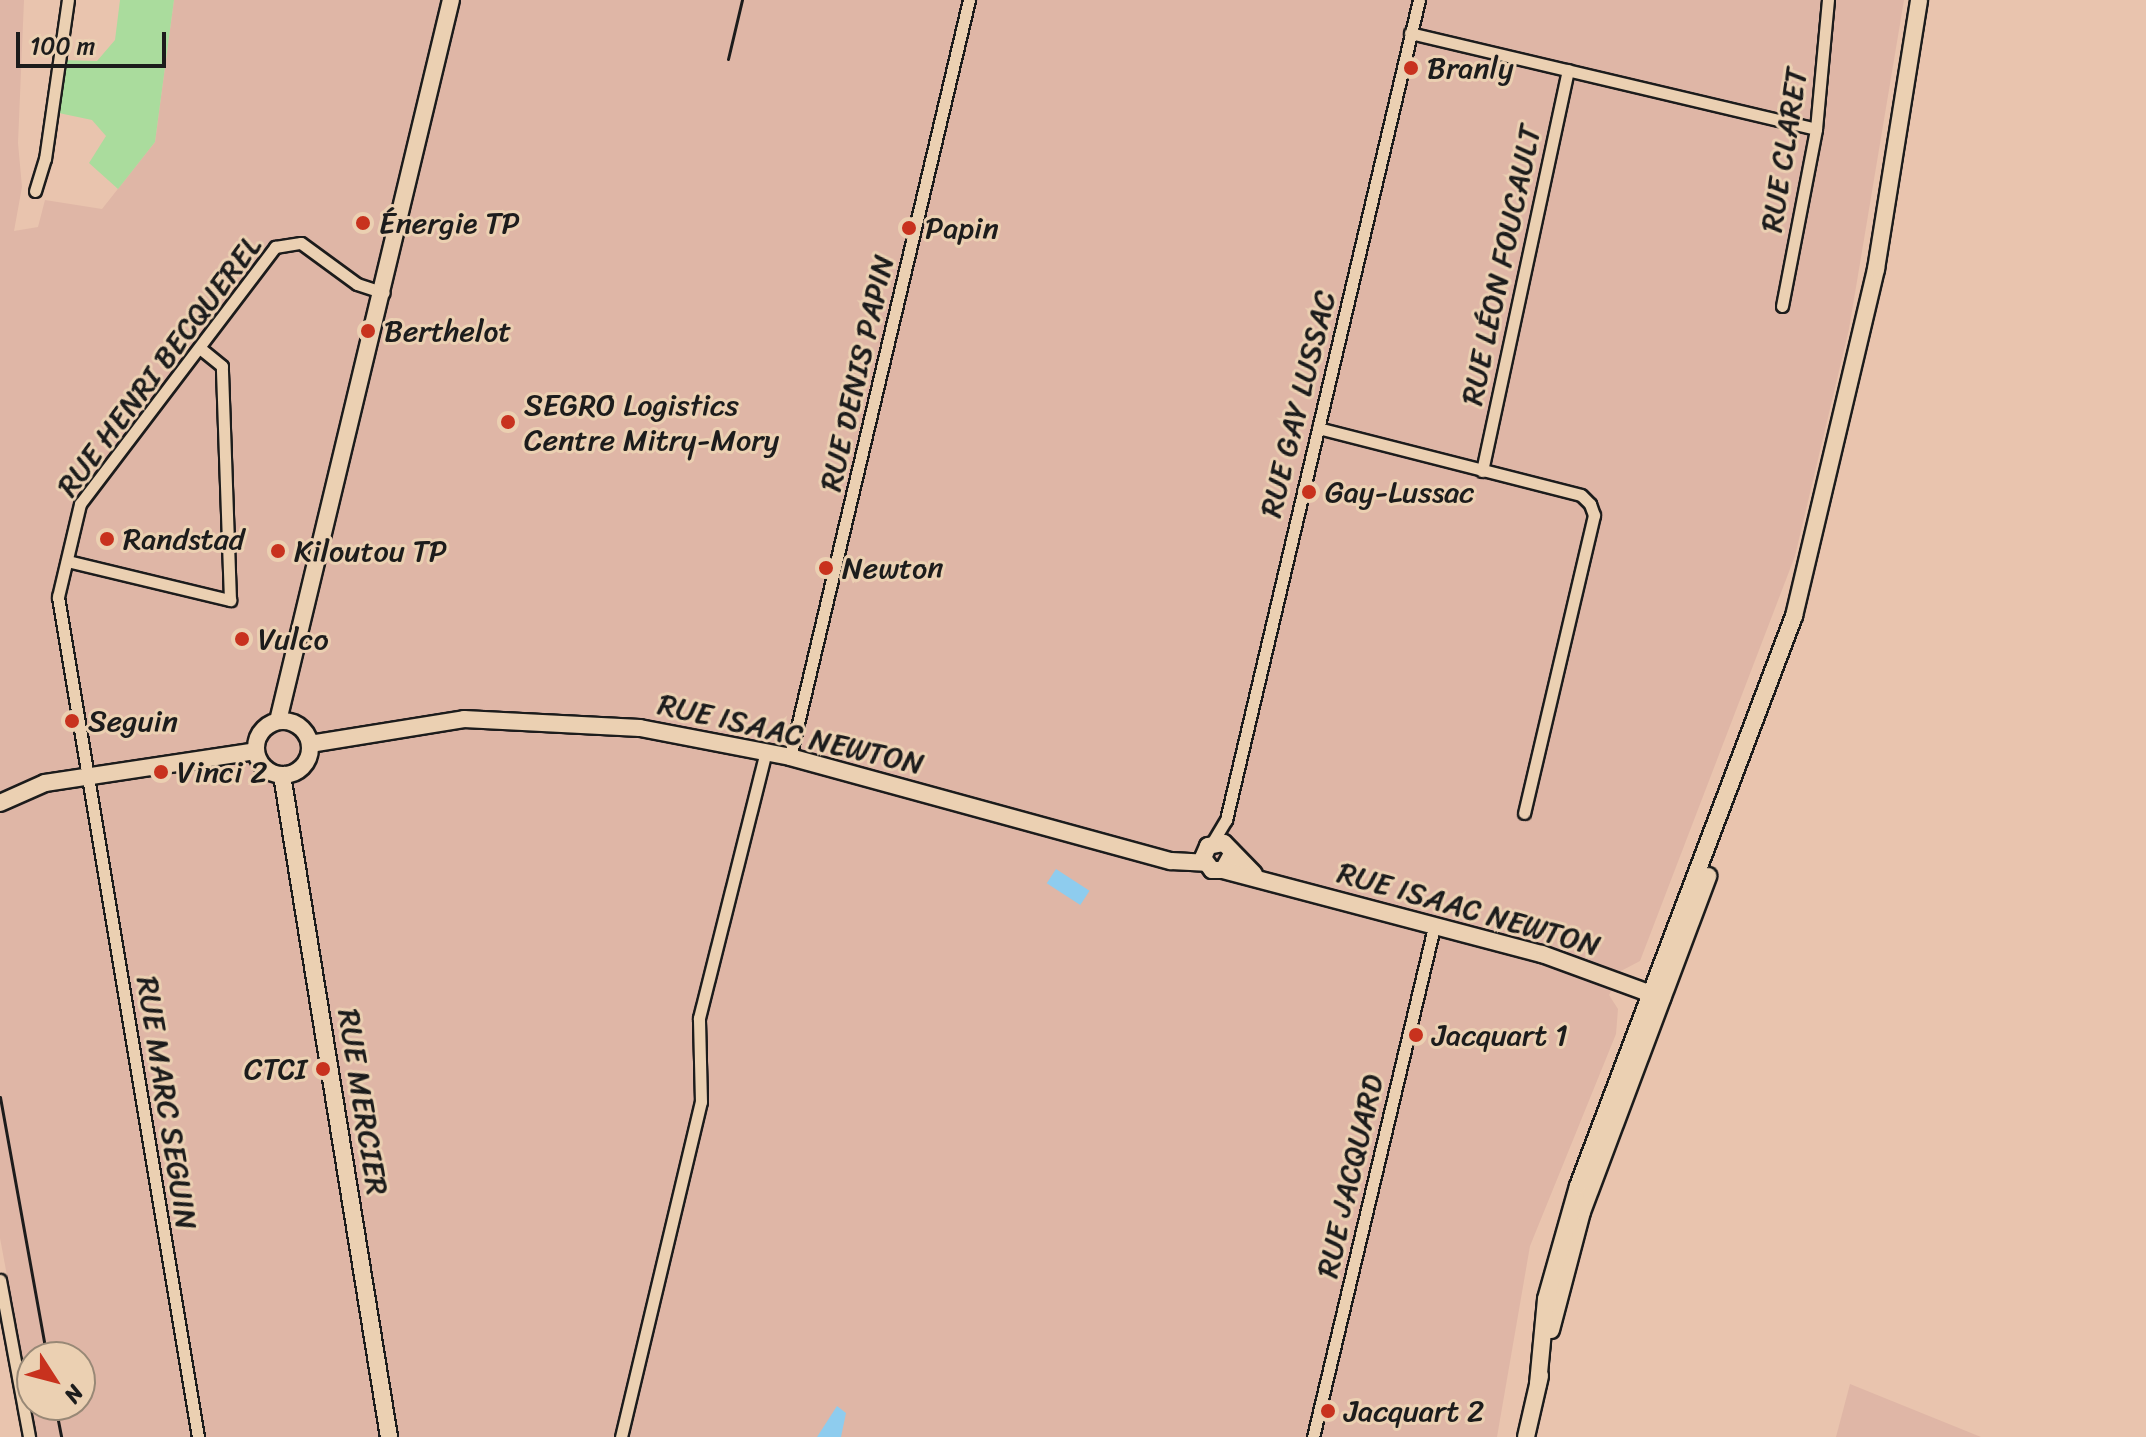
<!DOCTYPE html>
<html>
<head>
<meta charset="utf-8">
<style>
	body { margin:0 }
	#map { position:relative; width:2146px; height:1437px; overflow:hidden; background:#e9c4ae; font-family:Sriracha,sans-serif }
	div>[style] { position:absolute }
	.built>* { inset:0; background:#dfb6a6 }
	.green>* { inset:0; background:#aadc9d }
	.water>* { inset:0; background:#8eccee; transform-origin:0 0 }
	.roads { filter:drop-shadow(2px 0 #1c1c1c) drop-shadow(-2px 0 #1c1c1c) drop-shadow(0 2px #1c1c1c) drop-shadow(0 -2px #1c1c1c) }
	.street>* { height:11px; margin:-5.5px; padding:0 5.5px; transform-origin:5.5px; border-radius:5.5px; background:#ebd0b2 }
	.secondary>* { height:16px; margin:-8px; padding:0 8px; transform-origin:8px; border-radius:8px; background:#ebd0b2 }
	.secondary>.ring { margin:-8px; padding:0; box-sizing:content-box; background:none; border:16px solid #ebd0b2; border-radius:50% }
	.rail>* { height:3px; margin:-1.5px; padding:0 1.5px; transform-origin:1.5px; border-radius:1.5px; background:#1c1c1c }
	.dots>* { width:22px; height:22px; translate:-50% -50%; box-sizing:border-box; border:4px solid #ebd0b2; border-radius:50% }
	span { translate:-50% -50%; white-space:nowrap; text-align:center; line-height:1.15; -webkit-text-stroke:6px #ebd0b2; paint-order:stroke }
	.poi-label { font-size:30px; color:#1c1c1c }
	.left { translate:0 -50%; text-align:left }
	.right { translate:-100% -50%; text-align:right }
	.street-label { font-size:30px; color:#1c1c1c }
	.north { position:absolute; left:16px; top:1341px; width:80px; height:80px; box-sizing:border-box; background:#ebd0b2; border:2px solid #988876; border-radius:50%; rotate:126deg; font-size:22px; font-weight:700; line-height:32px; text-align:center; color:#1c1c1c }
	.north::after { content:''; display:block; margin:auto; width:28px; height:36px; background:#c8321e; clip-path:polygon(50% 0,100% 100%,50% 72%,0 100%) }
	.scale { position:absolute; left:16px; top:32px; width:150px; height:36px; box-sizing:border-box; border:4px solid #1c1c1c; border-top:0; padding-left:10px; font-size:24px; line-height:28px; white-space:nowrap; color:#1c1c1c; -webkit-text-stroke:6px #ebd0b2; paint-order:stroke }
</style>
</head>
<body>
<div id="map">
	<div class="built">
		<div style="clip-path:polygon(evenodd,0 0,24px 0,18px 143px,22px 187px,14px 231px,38px 227px,45px 200px,102px 209px,155px 142px,174px 0,1904px 0,1849px 329px,1795px 556px,1640px 961px,1621px 971px,1609px 995px,1618px 1009px,1616px 1034px,1530px 1246px,1497px 1437px,37px 1437px,0 1238px,0 0,32px 1357px,80px 1357px,80px 1405px,32px 1405px,32px 1357px)"></div>
		<div style="clip-path:polygon(1850px 1384px,1981px 1437px,1836px 1437px)"></div>
	</div>
	<div class="green">
		<div style="clip-path:polygon(120px 0,174px 0,155px 142px,118px 189px,89px 163px,106px 136px,92px 120px,54px 112px,61px 60px,97px 61px,115px 40px)"></div>
	</div>
	<div class="water">
		<div style="left:1056px;top:869px;width:40px;height:17px;rotate:33deg"></div>
		<div style="clip-path:polygon(837px 1406px,846px 1413px,841px 1437px,817px 1437px)"></div>
	</div>
	<div class="roads">
		<div class="street">
			<div style="left:1410px;top:33px;width:417px;rotate:13.3deg"></div>
			<div style="left:35px;top:191px;width:34px;rotate:-73deg"></div>
			<div style="left:45px;top:159px;width:161px;rotate:-81.8deg"></div>
			<div style="left:1782px;top:306px;width:180px;rotate:-79.1deg"></div>
			<div style="left:1816px;top:129px;width:130px;rotate:-84.7deg"></div>
			<div style="left:1318px;top:428px;width:271px;rotate:14.3deg"></div>
			<div style="left:1581px;top:495px;width:13px;rotate:45deg"></div>
			<div style="left:1590px;top:504px;width:12px;rotate:70deg"></div>
			<div style="left:1594px;top:515px;width:306px;rotate:103.2deg"></div>
			<div style="left:1482px;top:471px;width:410px;rotate:-77.9deg"></div>
			<div style="left:67px;top:561px;width:168px;rotate:13.5deg"></div>
			<div style="left:230px;top:600px;width:234px;rotate:-92deg"></div>
			<div style="left:222px;top:366px;width:28px;rotate:-141deg"></div>
			<div style="left:790px;top:757px;width:778px;rotate:-76.7deg"></div>
			<div style="left:1212px;top:843px;width:27px;rotate:-59deg"></div>
			<div style="left:1226px;top:820px;width:842px;rotate:-76.76deg"></div>
			<div style="left:0;top:1280px;width:160px;rotate:79.5deg"></div>
			<div style="left:198px;top:1437px;width:852px;rotate:-99.46deg"></div>
			<div style="left:58px;top:597px;width:96px;rotate:-76.7deg"></div>
			<div style="left:80px;top:504px;width:323px;rotate:-52.8deg"></div>
			<div style="left:275px;top:247px;width:26px;rotate:-9deg"></div>
			<div style="left:301px;top:243px;width:69px;rotate:36.2deg"></div>
			<div style="left:357px;top:284px;width:28px;rotate:18deg"></div>
			<div style="left:621px;top:1437px;width:344px;rotate:-76.6deg"></div>
			<div style="left:701px;top:1102px;width:84px;rotate:-91.4deg"></div>
			<div style="left:699px;top:1018px;width:275px;rotate:-75.9deg"></div>
			<div style="left:1313px;top:1437px;width:524px;rotate:-76.65deg"></div>
		</div>
		<div class="secondary">
			<div class="ring" style="left:256px;top:721px;width:38px;height:38px"></div>
			<div style="left:278px;top:721px;width:741px;rotate:-76.51deg"></div>
			<div style="left:310px;top:744px;width:156px;rotate:-9.2deg"></div>
			<div style="left:464px;top:719px;width:176px;rotate:2.9deg"></div>
			<div style="left:640px;top:728px;width:153px;rotate:10.9deg"></div>
			<div style="left:790px;top:757px;width:395px;rotate:15.3deg"></div>
			<div style="left:1171px;top:861px;width:34px;rotate:3deg"></div>
			<div style="left:282px;top:775px;width:671px;rotate:80.82deg"></div>
			<div style="left:0;top:803px;width:49px;rotate:-24deg"></div>
			<div style="left:45px;top:783px;width:213px;rotate:-8.6deg"></div>
			<div style="left:1232px;top:854px;width:18px;rotate:119deg"></div>
			<div style="left:1223px;top:870px;width:11px;rotate:180deg"></div>
			<div style="left:1212px;top:870px;width:15px;rotate:-127deg"></div>
			<div style="left:1203px;top:858px;width:13px;rotate:-67deg"></div>
			<div style="left:1208px;top:846px;width:16px;rotate:-11deg"></div>
			<div style="left:1224px;top:843px;width:43px;rotate:45.9deg"></div>
			<div style="left:1223px;top:870px;width:330px;rotate:14.8deg"></div>
			<div style="left:1542px;top:954px;width:128px;rotate:20.1deg"></div>
			<div style="left:1551px;top:1330px;width:122px;rotate:-75.3deg"></div>
			<div style="left:1582px;top:1212px;width:359px;rotate:-69.4deg"></div>
			<div style="left:1538px;top:1384px;width:85px;rotate:-84.6deg"></div>
			<div style="left:1546px;top:1299px;width:117px;rotate:-74.2deg"></div>
			<div style="left:1578px;top:1186px;width:610px;rotate:-69.25deg"></div>
			<div style="left:1794px;top:616px;width:357px;rotate:-76.7deg"></div>
			<div style="left:1876px;top:269px;width:272px;rotate:-80.9deg"></div>
			<div style="left:1526px;top:1437px;width:63px;rotate:-77.1deg"></div>
		</div>
	</div>
	<div class="rail">
		<div style="left:728px;top:59px;width:61px;rotate:-76.7deg"></div>
		<div style="left:0;top:1097px;width:264px;rotate:79.8deg"></div>
		<div style="left:55px;top:1405px;width:33px;rotate:79deg"></div>
	</div>
	<div class="dots">
		<div style="left:1411px;top:68px;background:#c8321e"></div>
		<div style="left:363px;top:223px;background:#c8321e"></div>
		<div style="left:909px;top:228px;background:#c8321e"></div>
		<div style="left:368px;top:331px;background:#c8321e"></div>
		<div style="left:508px;top:422px;background:#c8321e"></div>
		<div style="left:1309px;top:492px;background:#c8321e"></div>
		<div style="left:107px;top:539px;background:#c8321e"></div>
		<div style="left:278px;top:551px;background:#c8321e"></div>
		<div style="left:826px;top:568px;background:#c8321e"></div>
		<div style="left:242px;top:639px;background:#c8321e"></div>
		<div style="left:72px;top:721px;background:#c8321e"></div>
		<div style="left:161px;top:772px;background:#c8321e"></div>
		<div style="left:1416px;top:1035px;background:#c8321e"></div>
		<div style="left:323px;top:1069px;background:#c8321e"></div>
		<div style="left:1328px;top:1411px;background:#c8321e"></div>
	</div>
	<div class="poi-label">
		<span class="left" style="left:1427px;top:68px">Branly</span>
		<span class="left" style="left:379px;top:223px">Énergie TP</span>
		<span class="left" style="left:925px;top:228px">Papin</span>
		<span class="left" style="left:384px;top:331px">Berthelot</span>
		<span class="left" style="left:524px;top:422px">SEGRO Logistics<br>Centre Mitry-Mory</span>
		<span class="left" style="left:1325px;top:492px">Gay-Lussac</span>
		<span class="left" style="left:123px;top:539px">Randstad</span>
		<span class="left" style="left:294px;top:551px">Kiloutou TP</span>
		<span class="left" style="left:842px;top:568px">Newton</span>
		<span class="left" style="left:258px;top:639px">Vulco</span>
		<span class="left" style="left:88px;top:721px">Seguin</span>
		<span class="left" style="left:177px;top:772px">Vinci 2</span>
		<span class="left" style="left:1432px;top:1035px">Jacquart 1</span>
		<span class="right" style="left:307px;top:1069px">CTCI</span>
		<span class="left" style="left:1344px;top:1411px">Jacquart 2</span>
	</div>
	<div class="street-label">
		<span style="left:1784px;top:150px;rotate:-81deg">RUE CLARET</span>
		<span style="left:1501px;top:265px;rotate:-78deg">RUE LÉON FOUCAULT</span>
		<span style="left:159px;top:366px;rotate:-53deg">RUE HENRI BECQUEREL</span>
		<span style="left:857px;top:373px;rotate:-77deg">RUE DENIS PAPIN</span>
		<span style="left:1298px;top:404px;rotate:-76deg">RUE GAY LUSSAC</span>
		<span style="left:791px;top:734px;rotate:13deg">RUE ISAAC NEWTON</span>
		<span style="left:1469px;top:909px;rotate:16deg">RUE ISAAC NEWTON</span>
		<span style="left:363px;top:1102px;rotate:81deg">RUE MERCIER</span>
		<span style="left:167px;top:1103px;rotate:81deg">RUE MARC SEGUIN</span>
		<span style="left:1350px;top:1176px;rotate:-77deg">RUE JACQUARD</span>
	</div>
	<div class="north">N</div>
	<div class="scale">100 m</div>
</div>
</body>
</html>
